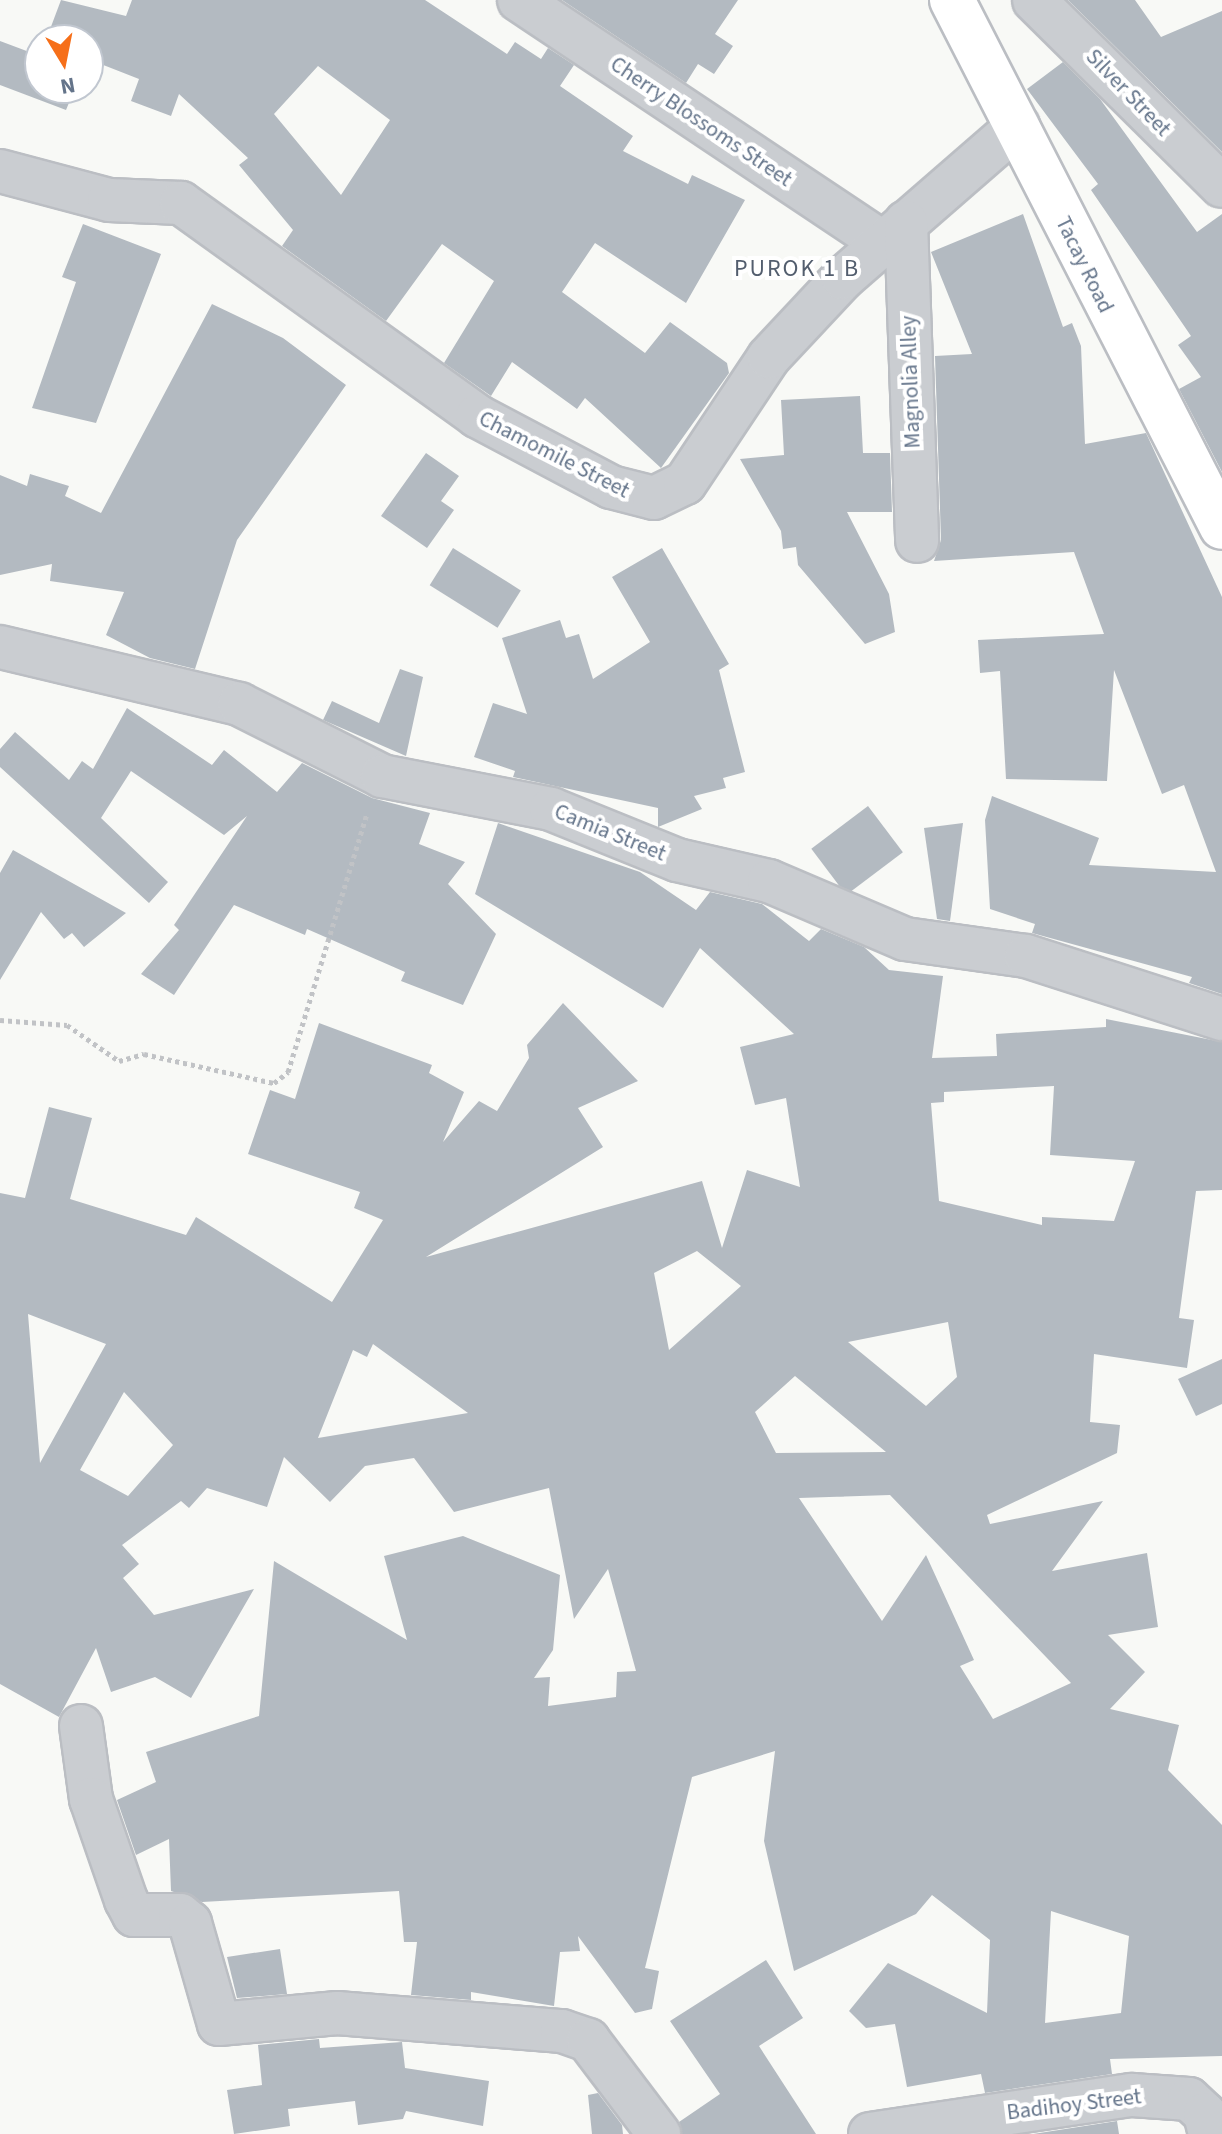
<!DOCTYPE html>
<html>
<head>
<meta charset="utf-8">
<style>
	body { margin:0 }
	#map { position:relative; width:1222px; height:2134px; overflow:hidden; background:#f8f9f6; font-family:"Source Sans 3",sans-serif }
	div>[style] { position:absolute }
	.building>* { inset:0; background:#b3bac1; transform-origin:0 0 }
	.path>* { height:5px; margin-top:-2.5px; transform-origin:0; background:repeating-linear-gradient(90deg,#c1c3c6 0 4px,transparent 0 8px) }
	.roads { filter:drop-shadow(2px 0 #bbbec3) drop-shadow(-2px 0 #bbbec3) drop-shadow(0 2px #bbbec3) drop-shadow(0 -2px #bbbec3) }
	.minor>* { height:42px; margin:-21px; padding:0 21px; transform-origin:21px; border-radius:21px; background:#cacdd1 }
	.major>* { height:44px; margin:-22px; padding:0 22px; transform-origin:22px; border-radius:22px; background:#fff }
	span { translate:-50% -50%; white-space:nowrap; text-align:center; line-height:1.15; -webkit-text-stroke:8px #fff; paint-order:stroke }
	.street-label { font-size:22px; color:#64748a }
	.neighbourhood-label { font-size:24px; color:#535e6e; letter-spacing:2px }
	.north { position:absolute; left:24px; top:24px; width:80px; height:80px; box-sizing:border-box; background:#fff; border:2px solid #c1c7d0; border-radius:50%; rotate:170deg; font-size:22px; font-weight:700; line-height:32px; text-align:center; color:#64748a }
	.north::after { content:''; display:block; margin:auto; width:28px; height:36px; background:#f66f19; clip-path:polygon(50% 0,100% 100%,50% 72%,0 100%) }
</style>
</head>
<body>
<div id="map">
	<div class="building">
		<div style="clip-path:polygon(evenodd,61px 0,126px 16px,132px 0,425px 0,507px 54px,515px 42px,541px 59px,548px 48px,574px 65px,560px 86px,633px 136px,623px 151px,688px 184px,692px 175px,745px 200px,686px 303px,595px 243px,562px 292px,645px 353px,670px 322px,727px 363px,729px 373px,661px 468px,585px 398px,577px 409px,512px 362px,491px 396px,444px 363px,494px 281px,442px 244px,386px 321px,282px 246px,293px 230px,239px 165px,248px 158px,179px 94px,171px 116px,131px 101px,139px 79px,88px 59px,88px 40px,46px 40px,61px 0,318px 66px,390px 120px,341px 195px,274px 114px,318px 66px)"></div>
		<div style="clip-path:polygon(562px 0,738px 0,715px 34px,733px 46px,714px 74px,698px 64px,686px 83px)"></div>
		<div style="clip-path:polygon(1068px 0,1135px 0,1161px 37px,1222px 11px,1222px 152px)"></div>
		<div style="clip-path:polygon(0 41px,40px 56px,40px 88px,75px 88px,66px 110px,0 85px)"></div>
		<div style="clip-path:polygon(1063px 62px,1100px 99px,1197px 232px,1222px 214px,1222px 472px,1179px 389px,1201px 377px,1178px 345px,1191px 336px,1091px 190px,1098px 184px,1027px 89px)"></div>
		<div style="clip-path:polygon(1023px 214px,1063px 327px,1072px 323px,1081px 346px,1085px 444px,1146px 433px,1222px 597px,1222px 994px,1189px 983px,1192px 977px,1032px 933px,1035px 924px,990px 909px,985px 820px,992px 796px,1099px 838px,1089px 865px,1216px 872px,1184px 785px,1162px 794px,1114px 670px,1107px 781px,1006px 779px,1000px 671px,980px 673px,978px 640px,1104px 634px,1074px 552px,934px 561px,941px 540px,935px 356px,972px 354px,931px 252px)"></div>
		<div style="clip-path:polygon(83px 224px,161px 254px,96px 423px,32px 408px,76px 282px,62px 277px)"></div>
		<div style="clip-path:polygon(212px 304px,283px 338px,346px 385px,237px 540px,195px 669px,150px 658px,106px 635px,124px 592px,50px 581px,52px 564px,0 575px,0 475px,27px 486px,30px 474px,69px 486px,65px 496px,101px 513px)"></div>
		<div style="clip-path:polygon(860px 396px,863px 453px,890px 453px,892px 512px,847px 512px,889px 594px,895px 632px,865px 644px,798px 565px,796px 547px,783px 549px,781px 531px,740px 459px,784px 455px,781px 400px)"></div>
		<div style="clip-path:polygon(426px 453px,459px 476px,441px 501px,454px 510px,427px 548px,381px 516px)"></div>
		<div style="left:453px;top:548px;width:80px;height:44px;rotate:32deg"></div>
		<div style="clip-path:polygon(662px 548px,729px 664px,719px 670px,745px 772px,723px 778px,726px 788px,694px 796px,702px 809px,658px 827px,658px 808px,513px 777px,515px 771px,474px 757px,493px 703px,527px 714px,502px 638px,560px 620px,566px 638px,579px 634px,593px 679px,650px 642px,612px 577px)"></div>
		<div style="clip-path:polygon(400px 669px,423px 677px,406px 756px,323px 720px,332px 701px,379px 723px)"></div>
		<div style="clip-path:polygon(127px 708px,212px 765px,224px 750px,277px 792px,302px 763px,372px 798px,430px 813px,419px 844px,465px 862px,448px 884px,496px 934px,463px 1005px,401px 981px,405px 972px,307px 929px,305px 935px,234px 905px,174px 995px,141px 974px,179px 930px,174px 925px,247px 816px,224px 835px,131px 771px,101px 818px,168px 882px,149px 903px,0 767px,0 749px,15px 732px,69px 780px,82px 761px,93px 769px)"></div>
		<div style="left:868px;top:806px;width:58px;height:71px;rotate:53deg"></div>
		<div style="clip-path:polygon(evenodd,498px 823px,640px 872px,696px 910px,710px 892px,762px 904px,809px 941px,821px 929px,864px 947px,889px 970px,943px 976px,932px 1058px,997px 1056px,996px 1034px,1106px 1027px,1106px 1019px,1222px 1042px,1222px 1190px,1196px 1191px,1179px 1318px,1194px 1320px,1187px 1368px,1094px 1354px,1090px 1422px,1120px 1425px,1117px 1453px,987px 1515px,990px 1524px,1103px 1501px,1052px 1571px,1147px 1553px,1158px 1627px,1108px 1635px,1145px 1672px,1110px 1709px,1179px 1725px,1168px 1770px,1222px 1825px,1222px 2056px,1110px 2059px,1112px 2074px,985px 2093px,981px 2074px,907px 2087px,895px 2024px,866px 2028px,849px 2011px,888px 1963px,987px 2013px,990px 1940px,932px 1895px,916px 1914px,794px 1971px,764px 1841px,775px 1751px,692px 1777px,645px 1968px,659px 1971px,652px 2009px,635px 2013px,578px 1936px,580px 1951px,560px 1952px,554px 2006px,471px 1992px,471px 2000px,411px 1995px,417px 1942px,404px 1942px,399px 1891px,202px 1902px,171px 1891px,169px 1839px,136px 1855px,117px 1800px,156px 1782px,146px 1752px,259px 1716px,274px 1561px,407px 1640px,384px 1556px,463px 1536px,560px 1575px,553px 1650px,534px 1678px,550px 1677px,548px 1706px,616px 1697px,617px 1672px,636px 1671px,608px 1569px,574px 1619px,549px 1488px,454px 1512px,414px 1458px,365px 1466px,330px 1502px,284px 1457px,267px 1507px,207px 1488px,189px 1508px,181px 1501px,122px 1545px,139px 1564px,123px 1578px,154px 1615px,254px 1589px,191px 1698px,155px 1677px,111px 1692px,96px 1648px,59px 1717px,0 1684px,0 1193px,25px 1198px,49px 1107px,92px 1118px,70px 1199px,186px 1235px,196px 1217px,332px 1302px,383px 1220px,354px 1208px,360px 1192px,248px 1154px,270px 1090px,295px 1099px,319px 1023px,432px 1065px,429px 1073px,464px 1092px,443px 1142px,479px 1101px,497px 1111px,529px 1058px,527px 1045px,563px 1003px,638px 1081px,578px 1108px,603px 1147px,426px 1257px,702px 1181px,722px 1248px,747px 1170px,800px 1187px,786px 1098px,755px 1105px,740px 1047px,794px 1034px,700px 948px,663px 1008px,475px 894px,498px 823px,1054px 1086px,1050px 1155px,1135px 1161px,1114px 1221px,1042px 1217px,1042px 1225px,939px 1201px,931px 1103px,944px 1102px,944px 1092px,1054px 1086px,498px 823px,697px 1251px,741px 1286px,669px 1350px,654px 1273px,697px 1251px,498px 823px,28px 1314px,106px 1344px,40px 1463px,28px 1314px,498px 823px,948px 1322px,957px 1377px,926px 1406px,848px 1342px,948px 1322px,498px 823px,373px 1344px,468px 1413px,318px 1438px,353px 1350px,367px 1357px,373px 1344px,498px 823px,795px 1376px,886px 1452px,776px 1453px,755px 1412px,795px 1376px,498px 823px,124px 1392px,173px 1445px,128px 1496px,80px 1470px,124px 1392px,498px 823px,890px 1495px,1071px 1683px,993px 1719px,960px 1666px,974px 1660px,926px 1555px,882px 1621px,799px 1498px,890px 1495px,498px 823px,1051px 1911px,1129px 1936px,1121px 2013px,1045px 2023px,1051px 1911px)"></div>
		<div style="clip-path:polygon(963px 823px,950px 921px,937px 919px,924px 828px)"></div>
		<div style="clip-path:polygon(13px 850px,126px 913px,84px 947px,72px 933px,64px 939px,41px 912px,0 980px,0 873px)"></div>
		<div style="clip-path:polygon(1222px 1359px,1222px 1404px,1196px 1416px,1178px 1379px)"></div>
		<div style="clip-path:polygon(280px 1949px,287px 1994px,237px 1998px,227px 1957px)"></div>
		<div style="clip-path:polygon(766px 1960px,803px 2018px,759px 2046px,816px 2134px,682px 2134px,679px 2122px,720px 2094px,670px 2021px)"></div>
		<div style="clip-path:polygon(319px 2039px,320px 2048px,402px 2042px,405px 2068px,489px 2081px,483px 2126px,406px 2111px,403px 2119px,358px 2125px,355px 2101px,288px 2109px,290px 2126px,234px 2134px,227px 2090px,262px 2085px,258px 2045px)"></div>
		<div style="clip-path:polygon(598px 2093px,622px 2125px,623px 2134px,592px 2134px,588px 2095px)"></div>
		<div style="clip-path:polygon(1117px 2121px,1119px 2134px,1033px 2134px)"></div>
	</div>
	<div class="path">
		<div style="left:0;top:1020px;width:67px;rotate:4.3deg"></div>
		<div style="left:67px;top:1025px;width:63px;rotate:34.7deg"></div>
		<div style="left:119px;top:1061px;width:26px;rotate:-16deg"></div>
		<div style="left:144px;top:1054px;width:133px;rotate:12.6deg"></div>
		<div style="left:274px;top:1083px;width:18px;rotate:-38deg"></div>
		<div style="left:288px;top:1072px;width:271px;rotate:-73deg"></div>
	</div>
	<div class="roads">
		<div class="minor">
			<div style="left:519px;top:0;width:438px;rotate:33.7deg"></div>
			<div style="left:1034px;top:0;width:264px;rotate:44.7deg"></div>
			<div style="left:0;top:171px;width:113px;rotate:14.9deg"></div>
			<div style="left:109px;top:200px;width:72px;rotate:2.4deg"></div>
			<div style="left:181px;top:203px;width:365px;rotate:35.7deg"></div>
			<div style="left:477px;top:416px;width:152px;rotate:27.9deg"></div>
			<div style="left:611px;top:487px;width:44px;rotate:14.3deg"></div>
			<div style="left:654px;top:498px;width:34px;rotate:-26deg"></div>
			<div style="left:685px;top:483px;width:151px;rotate:-56.3deg"></div>
			<div style="left:769px;top:357px;width:108px;rotate:-46.9deg"></div>
			<div style="left:843px;top:278px;width:232px;rotate:-41deg"></div>
			<div style="left:906px;top:222px;width:319px;rotate:88deg"></div>
			<div style="left:0;top:647px;width:246px;rotate:13.4deg"></div>
			<div style="left:239px;top:704px;width:160px;rotate:26.7deg"></div>
			<div style="left:382px;top:776px;width:172px;rotate:11deg"></div>
			<div style="left:551px;top:809px;width:136px;rotate:22deg"></div>
			<div style="left:677px;top:860px;width:94px;rotate:12.9deg"></div>
			<div style="left:769px;top:881px;width:148px;rotate:23.1deg"></div>
			<div style="left:905px;top:939px;width:122px;rotate:8deg"></div>
			<div style="left:1026px;top:956px;width:206px;rotate:17.8deg"></div>
			<div style="left:81px;top:1726px;width:74px;rotate:82.2deg"></div>
			<div style="left:91px;top:1799px;width:107px;rotate:70.9deg"></div>
			<div style="left:126px;top:1900px;width:17px;rotate:62deg"></div>
			<div style="left:134px;top:1915px;width:46px"></div>
			<div style="left:180px;top:1915px;width:13px;rotate:39deg"></div>
			<div style="left:190px;top:1923px;width:105px;rotate:74deg"></div>
			<div style="left:219px;top:2024px;width:119px;rotate:-5.3deg"></div>
			<div style="left:337px;top:2013px;width:226px;rotate:4.6deg"></div>
			<div style="left:562px;top:2031px;width:28px;rotate:19deg"></div>
			<div style="left:588px;top:2040px;width:118px;rotate:52.9deg"></div>
			<div style="left:870px;top:2134px;width:265px;rotate:-8.5deg"></div>
			<div style="left:1132px;top:2095px;width:57px;rotate:4deg"></div>
			<div style="left:1189px;top:2099px;width:22px;rotate:43deg"></div>
			<div style="left:1205px;top:2114px;width:21px;rotate:76deg"></div>
		</div>
		<div class="major">
			<div style="left:952px;top:0;width:592px;rotate:62.87deg"></div>
		</div>
	</div>
	<div class="street-label">
		<span style="left:1128px;top:93px;rotate:46deg">Silver Street</span>
		<span style="left:701px;top:122px;rotate:34deg">Cherry Blossoms Street</span>
		<span style="left:1084px;top:265px;rotate:64deg">Tacay Road</span>
		<span style="left:911px;top:382px;rotate:-92deg">Magnolia Alley</span>
		<span style="left:554px;top:455px;rotate:27deg">Chamomile Street</span>
		<span style="left:610px;top:833px;rotate:22deg">Camia Street</span>
		<span style="left:1074px;top:2105px;rotate:-7deg">Badihoy Street</span>
	</div>
	<div class="neighbourhood-label">
		<span style="left:797px;top:269px">PUROK 1 B</span>
	</div>
	<div class="north">N</div>
</div>
</body>
</html>
